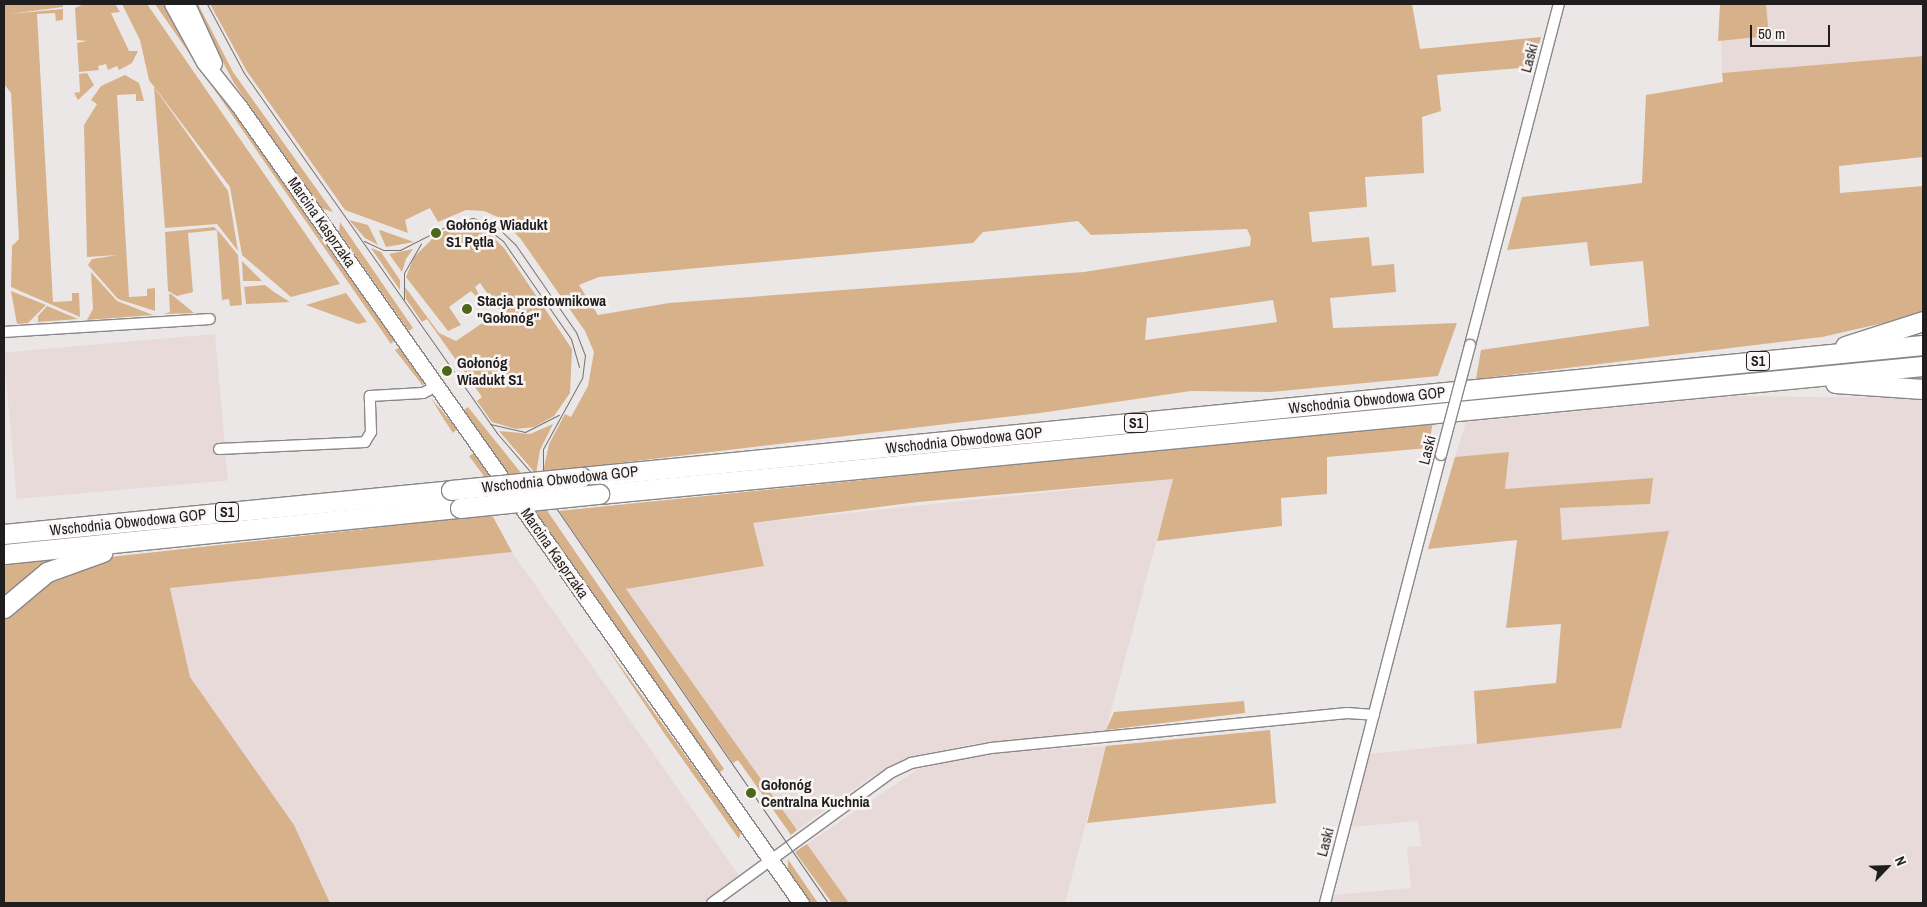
<!DOCTYPE html>
<html>
<head>
<meta charset="utf-8">
<style>
	body { margin:0 }
	#map { position:relative; width:1927px; height:907px; overflow:hidden; background:#ece7e7; font-family:"Archivo Narrow",sans-serif }
	div>[style] { position:absolute }
	.built>* { inset:0; background:#e7dad8; transform-origin:0 0 }
	.green>* { inset:0; background:#d7b18a }
	.roads { filter:drop-shadow(1px 0 #8b8787) drop-shadow(-1px 0 #8b8787) drop-shadow(0 1px #8b8787) drop-shadow(0 -1px #8b8787) }
	.street>* { height:10px; margin:-5px; padding:0 5px; transform-origin:5px; border-radius:5px; background:#fff }
	.secondary>* { height:15px; margin:-7.5px; padding:0 7.5px; transform-origin:7.5px; border-radius:7.5px; background:#fff }
	.highway>* { height:19px; margin:-9.5px; padding:0 9.5px; transform-origin:9.5px; border-radius:9.5px; background:#fff }
	.tram>* { height:1px; margin:-0.5px; padding:0 0.5px; transform-origin:0.5px; border-radius:0.5px; background:#767272 }
	.bridges { filter:drop-shadow(1px 0 #8b8787) drop-shadow(-1px 0 #8b8787) drop-shadow(0 1px #8b8787) drop-shadow(0 -1px #8b8787) }
	.street-bridge>* { height:10px; margin:-5px; padding:0 5px; transform-origin:5px; border-radius:5px; background:#fff }
	.highway-bridge>* { height:19px; margin:-9.5px; padding:0 9.5px; transform-origin:9.5px; border-radius:9.5px; background:#fff }
	.dots>* { width:14px; height:14px; translate:-50% -50%; box-sizing:border-box; border:2px solid #f9f5f4; border-radius:50% }
	span { translate:-50% -50%; white-space:nowrap; text-align:center; line-height:1.15; -webkit-text-stroke:5px #f9f5f4; paint-order:stroke }
	.shield-label span { padding:1px 4px; background:#f9f5f4; border:1px solid; border-radius:4px; -webkit-text-stroke-width:0 }
	.shield-label { font-size:14px; color:#1f1d1d; font-weight:700 }
	.street-label { font-size:15px; color:#1f1d1d }
	.poi-label { font-size:15px; color:#1f1d1d; font-weight:700 }
	.left { translate:0 -50%; text-align:left }
	.frame { position:absolute; inset:0; border:5px solid #1f1d1d; pointer-events:none }
	.north { position:absolute; left:1862px; top:842px; width:50px; height:50px; -webkit-text-stroke:4px #f9f5f4; paint-order:stroke; rotate:66deg; font-size:14px; font-weight:700; line-height:20px; text-align:center; color:#1f1d1d }
	.north::after { content:''; display:block; margin:auto; width:18px; height:22px; background:#1f1d1d; clip-path:polygon(50% 0,100% 100%,50% 72%,0 100%) }
	.scale { position:absolute; left:1750px; top:25px; width:80px; height:22px; box-sizing:border-box; border:2px solid #1f1d1d; border-top:0; padding-left:6px; font-size:15px; line-height:18px; white-space:nowrap; color:#1f1d1d; -webkit-text-stroke:4px #f9f5f4; paint-order:stroke }
</style>
</head>
<body>
<div id="map">
	<div class="built">
		<div style="clip-path:polygon(1720px 4px,1923px 4px,1923px 56px,1722px 73px)"></div>
		<div style="left:215px;top:334px;width:147px;height:212px;rotate:85deg"></div>
		<div style="clip-path:polygon(1735px 396px,1923px 398px,1923px 903px,1331px 903px,1334px 895px,1411px 888px,1407px 847px,1421px 846px,1418px 821px,1351px 827px,1369px 754px,1621px 728px,1669px 532px,1562px 540px,1560px 508px,1650px 504px,1505px 489px,1509px 452px,1455px 457px,1466px 422px)"></div>
		<div style="clip-path:polygon(1173px 479px,1106px 730px,973px 744px,921px 755px,871px 777px,797px 830px,626px 589px,764px 566px,752px 523px)"></div>
		<div style="clip-path:polygon(512px 552px,740px 877px,703px 903px,330px 903px,294px 825px,190px 677px,170px 588px)"></div>
		<div style="clip-path:polygon(1106px 746px,1065px 903px,849px 903px,807px 844px,918px 769px,989px 753px)"></div>
	</div>
	<div class="green">
		<div style="clip-path:polygon(4px 4px,63px 4px,63px 7px,9px 14px,63px 9px,63px 20px,56px 21px,55px 13px,37px 14px,53px 302px,72px 301px,72px 293px,79px 293px,80px 317px,11px 287px,12px 246px,19px 239px,11px 93px,4px 84px)"></div>
		<div style="clip-path:polygon(84px 4px,115px 4px,120px 12px,111px 13px,129px 51px,138px 51px,132px 63px,119px 70px,117px 66px,108px 70px,106px 64px,98px 66px,99px 70px,79px 72px,77px 43px,87px 41px,77px 40px,75px 8px)"></div>
		<div style="clip-path:polygon(122px 4px,147px 4px,340px 284px,291px 297px,242px 255px,230px 187px,149px 80px,140px 40px)"></div>
		<div style="clip-path:polygon(155px 4px,166px 4px,207px 74px,395px 340px,391px 344px)"></div>
		<div style="clip-path:polygon(192px 4px,198px 4px,233px 72px,333px 212px,321px 208px,234px 83px)"></div>
		<div style="clip-path:polygon(evenodd,210px 4px,1412px 4px,1420px 49px,1541px 37px,1533px 67px,1437px 75px,1441px 111px,1422px 117px,1424px 173px,1365px 177px,1367px 207px,1309px 212px,1312px 242px,1369px 237px,1372px 266px,1394px 264px,1396px 292px,1330px 298px,1333px 328px,1457px 323px,1438px 376px,1271px 392px,1191px 391px,1040px 413px,543px 472px,549px 444px,565px 414px,571px 417px,588px 386px,594px 352px,585px 331px,520px 238px,500px 218px,484px 211px,466px 210px,438px 222px,430px 208px,405px 220px,408px 233px,345px 210px,246px 70px,210px 4px,1078px 221px,1091px 235px,1247px 229px,1251px 238px,1250px 246px,1084px 272px,669px 303px,598px 315px,579px 285px,599px 277px,973px 243px,983px 232px,1078px 221px,210px 4px,1273px 300px,1277px 322px,1145px 340px,1147px 318px,1273px 300px)"></div>
		<div style="clip-path:polygon(1720px 4px,1775px 4px,1766px 5px,1769px 36px,1718px 41px)"></div>
		<div style="clip-path:polygon(1923px 56px,1923px 157px,1839px 166px,1840px 193px,1923px 186px,1923px 314px,1822px 337px,1476px 379px,1481px 350px,1649px 326px,1643px 261px,1590px 266px,1587px 242px,1507px 250px,1522px 197px,1642px 183px,1646px 95px,1723px 82px,1722px 73px)"></div>
		<div style="clip-path:polygon(87px 73px,94px 85px,78px 100px,74px 93px,80px 92px,79px 74px)"></div>
		<div style="clip-path:polygon(125px 75px,139px 83px,144px 101px,136px 101px,136px 94px,117px 95px,129px 297px,147px 296px,147px 289px,155px 288px,155px 311px,118px 299px,88px 265px,92px 259px,118px 255px,87px 257px,84px 125px,97px 104px,91px 100px,101px 86px)"></div>
		<div style="clip-path:polygon(154px 87px,228px 191px,238px 251px,217px 224px,165px 228px)"></div>
		<div style="clip-path:polygon(349px 220px,368px 225px,378px 245px,365px 238px)"></div>
		<div style="clip-path:polygon(340px 222px,413px 328px,409px 331px,339px 232px)"></div>
		<div style="clip-path:polygon(214px 227px,221px 234px,238px 255px,242px 305px,230px 306px,229px 299px,222px 300px,217px 230px,188px 233px,193px 292px,177px 296px,168px 291px,165px 232px)"></div>
		<div style="clip-path:polygon(477px 230px,491px 235px,504px 248px,572px 349px,570px 393px,554px 416px,534px 427px,516px 429px,492px 422px,477px 401px,482px 397px,427px 319px,422px 322px,406px 299px,405px 287px,439px 333px,456px 341px,500px 311px,480px 283px,475px 287px,485px 306px,471px 291px,449px 307px,461px 325px,448px 331px,406px 277px,414px 257px,434px 237px,445px 231px)"></div>
		<div style="clip-path:polygon(379px 231px,380px 230px,414px 242px,386px 247px)"></div>
		<div style="clip-path:polygon(371px 248px,381px 252px,400px 280px,400px 290px)"></div>
		<div style="clip-path:polygon(413px 249px,406px 259px,402px 272px,389px 254px)"></div>
		<div style="clip-path:polygon(242px 261px,262px 281px,243px 281px)"></div>
		<div style="clip-path:polygon(91px 272px,117px 301px,153px 315px,87px 320px,93px 309px)"></div>
		<div style="clip-path:polygon(265px 285px,274px 292px,290px 302px,246px 304px,244px 287px)"></div>
		<div style="clip-path:polygon(11px 291px,46px 305px,28px 323px,17px 324px)"></div>
		<div style="clip-path:polygon(346px 293px,367px 322px,358px 324px,306px 305px)"></div>
		<div style="clip-path:polygon(169px 294px,171px 294px,194px 313px,164px 314px,170px 312px)"></div>
		<div style="clip-path:polygon(47px 306px,78px 319px,38px 322px,38px 316px)"></div>
		<div style="clip-path:polygon(400px 347px,424px 382px,423px 386px,395px 350px)"></div>
		<div style="clip-path:polygon(431px 398px,457px 429px,453px 433px,443px 418px)"></div>
		<div style="clip-path:polygon(468px 407px,522px 474px,724px 769px,719px 773px,464px 410px)"></div>
		<div style="clip-path:polygon(1433px 422px,1428px 448px,1327px 457px,1327px 494px,1281px 498px,1282px 526px,1157px 541px,1173px 479px,918px 502px,753px 523px,764px 566px,626px 589px,797px 830px,791px 835px,738px 760px,733px 763px,559px 511px)"></div>
		<div style="clip-path:polygon(553px 424px,540px 450px,536px 474px,499px 431px,530px 434px)"></div>
		<div style="clip-path:polygon(1509px 452px,1505px 489px,1653px 478px,1650px 504px,1560px 508px,1562px 540px,1669px 531px,1621px 728px,1477px 744px,1474px 691px,1556px 683px,1561px 624px,1506px 628px,1517px 540px,1428px 549px,1455px 457px)"></div>
		<div style="clip-path:polygon(474px 453px,493px 480px,489px 483px,469px 456px)"></div>
		<div style="clip-path:polygon(492px 515px,512px 552px,170px 588px,190px 677px,294px 825px,330px 903px,4px 903px,4px 617px,36px 585px,110px 557px)"></div>
		<div style="clip-path:polygon(67px 557px,4px 602px,4px 564px)"></div>
		<div style="clip-path:polygon(603px 642px,741px 832px,739px 839px,664px 733px)"></div>
		<div style="clip-path:polygon(1244px 701px,1245px 713px,1106px 730px,1114px 712px)"></div>
		<div style="clip-path:polygon(1270px 730px,1276px 803px,1087px 823px,1106px 746px)"></div>
		<div style="clip-path:polygon(807px 844px,849px 903px,832px 903px,795px 852px)"></div>
		<div style="clip-path:polygon(788px 859px,789px 861px,818px 903px,811px 903px,788px 870px)"></div>
	</div>
	<div class="roads">
		<div class="street">
			<div style="left:4px;top:332px;width:206px;rotate:-3.6deg"></div>
			<div style="left:1470px;top:345px;width:352px;rotate:-75.4deg"></div>
			<div style="left:219px;top:449px;width:146px;rotate:-2.7deg"></div>
			<div style="left:365px;top:442px;width:12px;rotate:-59deg"></div>
			<div style="left:371px;top:432px;width:36px;rotate:-92deg"></div>
			<div style="left:370px;top:396px;width:53px;rotate:-3.2deg"></div>
			<div style="left:423px;top:393px;width:16px;rotate:-27deg"></div>
			<div style="left:712px;top:903px;width:220px;rotate:-36.1deg"></div>
			<div style="left:890px;top:773px;width:23px;rotate:-25deg"></div>
			<div style="left:911px;top:763px;width:81px;rotate:-10.6deg"></div>
			<div style="left:991px;top:748px;width:358px;rotate:-5.6deg"></div>
			<div style="left:1347px;top:713px;width:27px;rotate:4deg"></div>
			<div style="left:1325px;top:903px;width:463px;rotate:-75.5deg"></div>
		</div>
		<div class="secondary">
			<div style="left:172px;top:4px;width:66px;rotate:61.1deg"></div>
			<div style="left:204px;top:62px;width:56px;rotate:51.5deg"></div>
			<div style="left:239px;top:106px;width:975px;rotate:54.81deg"></div>
			<div style="left:187px;top:4px;width:65px;rotate:65.4deg"></div>
		</div>
		<div class="highway">
			<div style="left:1845px;top:346px;width:82px;rotate:-17.8deg"></div>
			<div style="left:1835px;top:383px;width:88px;rotate:3.9deg"></div>
			<div style="left:581px;top:477px;width:1348px;rotate:-5.62deg"></div>
			<div style="left:599px;top:494px;width:1330px;rotate:-5.52deg"></div>
			<div style="left:4px;top:534px;width:449px;rotate:-5.6deg"></div>
			<div style="left:4px;top:554px;width:458px;rotate:-5.8deg"></div>
			<div style="left:4px;top:608px;width:56px;rotate:-39.9deg"></div>
			<div style="left:47px;top:572px;width:59px;rotate:-19.7deg"></div>
		</div>
	</div>
	<div class="tram">
		<div style="left:207px;top:4px;width:78px;rotate:61.8deg"></div>
		<div style="left:244px;top:73px;width:439px;rotate:54.9deg"></div>
		<div style="left:496px;top:432px;width:58px;rotate:49.2deg"></div>
		<div style="left:534px;top:476px;width:518px;rotate:55.45deg"></div>
		<div style="left:463px;top:224px;width:27px;rotate:13deg"></div>
		<div style="left:489px;top:230px;width:18px;rotate:38deg"></div>
		<div style="left:503px;top:241px;width:119px;rotate:55.2deg"></div>
		<div style="left:571px;top:339px;width:29px;rotate:74deg"></div>
		<div style="left:364px;top:241px;width:21px;rotate:25deg"></div>
		<div style="left:383px;top:250px;width:17px"></div>
		<div style="left:400px;top:250px;width:62px;rotate:-27deg"></div>
		<div style="left:455px;top:222px;width:18px;rotate:-13deg"></div>
		<div style="left:473px;top:218px;width:23px;rotate:18deg"></div>
		<div style="left:495px;top:225px;width:28px;rotate:44deg"></div>
		<div style="left:515px;top:244px;width:107px;rotate:55.3deg"></div>
		<div style="left:576px;top:332px;width:25px;rotate:69deg"></div>
		<div style="left:585px;top:355px;width:23px;rotate:97deg"></div>
		<div style="left:582px;top:378px;width:81px;rotate:118.8deg"></div>
		<div style="left:543px;top:449px;width:36px;rotate:90deg"></div>
		<div style="left:404px;top:299px;width:26px;rotate:-90deg"></div>
		<div style="left:404px;top:273px;width:34px;rotate:-60deg"></div>
		<div style="left:490px;top:424px;width:36px;rotate:13deg"></div>
		<div style="left:525px;top:432px;width:38px;rotate:-27deg"></div>
	</div>
	<div class="bridges">
		<div class="street-bridge">
			<div style="left:1441px;top:455px;width:114px;rotate:-75.2deg"></div>
		</div>
		<div class="highway-bridge">
			<div style="left:451px;top:490px;width:131px;rotate:-5.7deg"></div>
			<div style="left:460px;top:508px;width:140px;rotate:-5.8deg"></div>
		</div>
	</div>
	<div class="dots">
		<div style="left:436px;top:233px;background:#4c6719"></div>
		<div style="left:467px;top:309px;background:#4c6719"></div>
		<div style="left:447px;top:371px;background:#4c6719"></div>
		<div style="left:751px;top:793px;background:#4c6719"></div>
	</div>
	<div class="shield-label">
		<span style="left:1758px;top:361px">S1</span>
		<span style="left:1136px;top:423px">S1</span>
		<span style="left:227px;top:512px">S1</span>
	</div>
	<div class="street-label">
		<span style="left:1529px;top:58px;rotate:-75deg">Laski</span>
		<span style="left:322px;top:222px;rotate:55deg">Marcina Kasprzaka</span>
		<span style="left:1367px;top:400px;rotate:-6deg">Wschodnia Obwodowa GOP</span>
		<span style="left:964px;top:440px;rotate:-6deg">Wschodnia Obwodowa GOP</span>
		<span style="left:1427px;top:450px;rotate:-76deg">Laski</span>
		<span style="left:560px;top:479px;rotate:-6deg">Wschodnia Obwodowa GOP</span>
		<span style="left:128px;top:522px;rotate:-6deg">Wschodnia Obwodowa GOP</span>
		<span style="left:555px;top:553px;rotate:55deg">Marcina Kasprzaka</span>
		<span style="left:1325px;top:842px;rotate:-75deg">Laski</span>
	</div>
	<div class="poi-label">
		<span class="left" style="left:446px;top:233px">Gołonóg Wiadukt<br>S1 Pętla</span>
		<span class="left" style="left:477px;top:309px">Stacja prostownikowa<br>"Gołonóg"</span>
		<span class="left" style="left:457px;top:371px">Gołonóg<br>Wiadukt S1</span>
		<span class="left" style="left:761px;top:793px">Gołonóg<br>Centralna Kuchnia</span>
	</div>
	<div class="frame"></div>
	<div class="north">N</div>
	<div class="scale">50 m</div>
</div>
</body>
</html>
